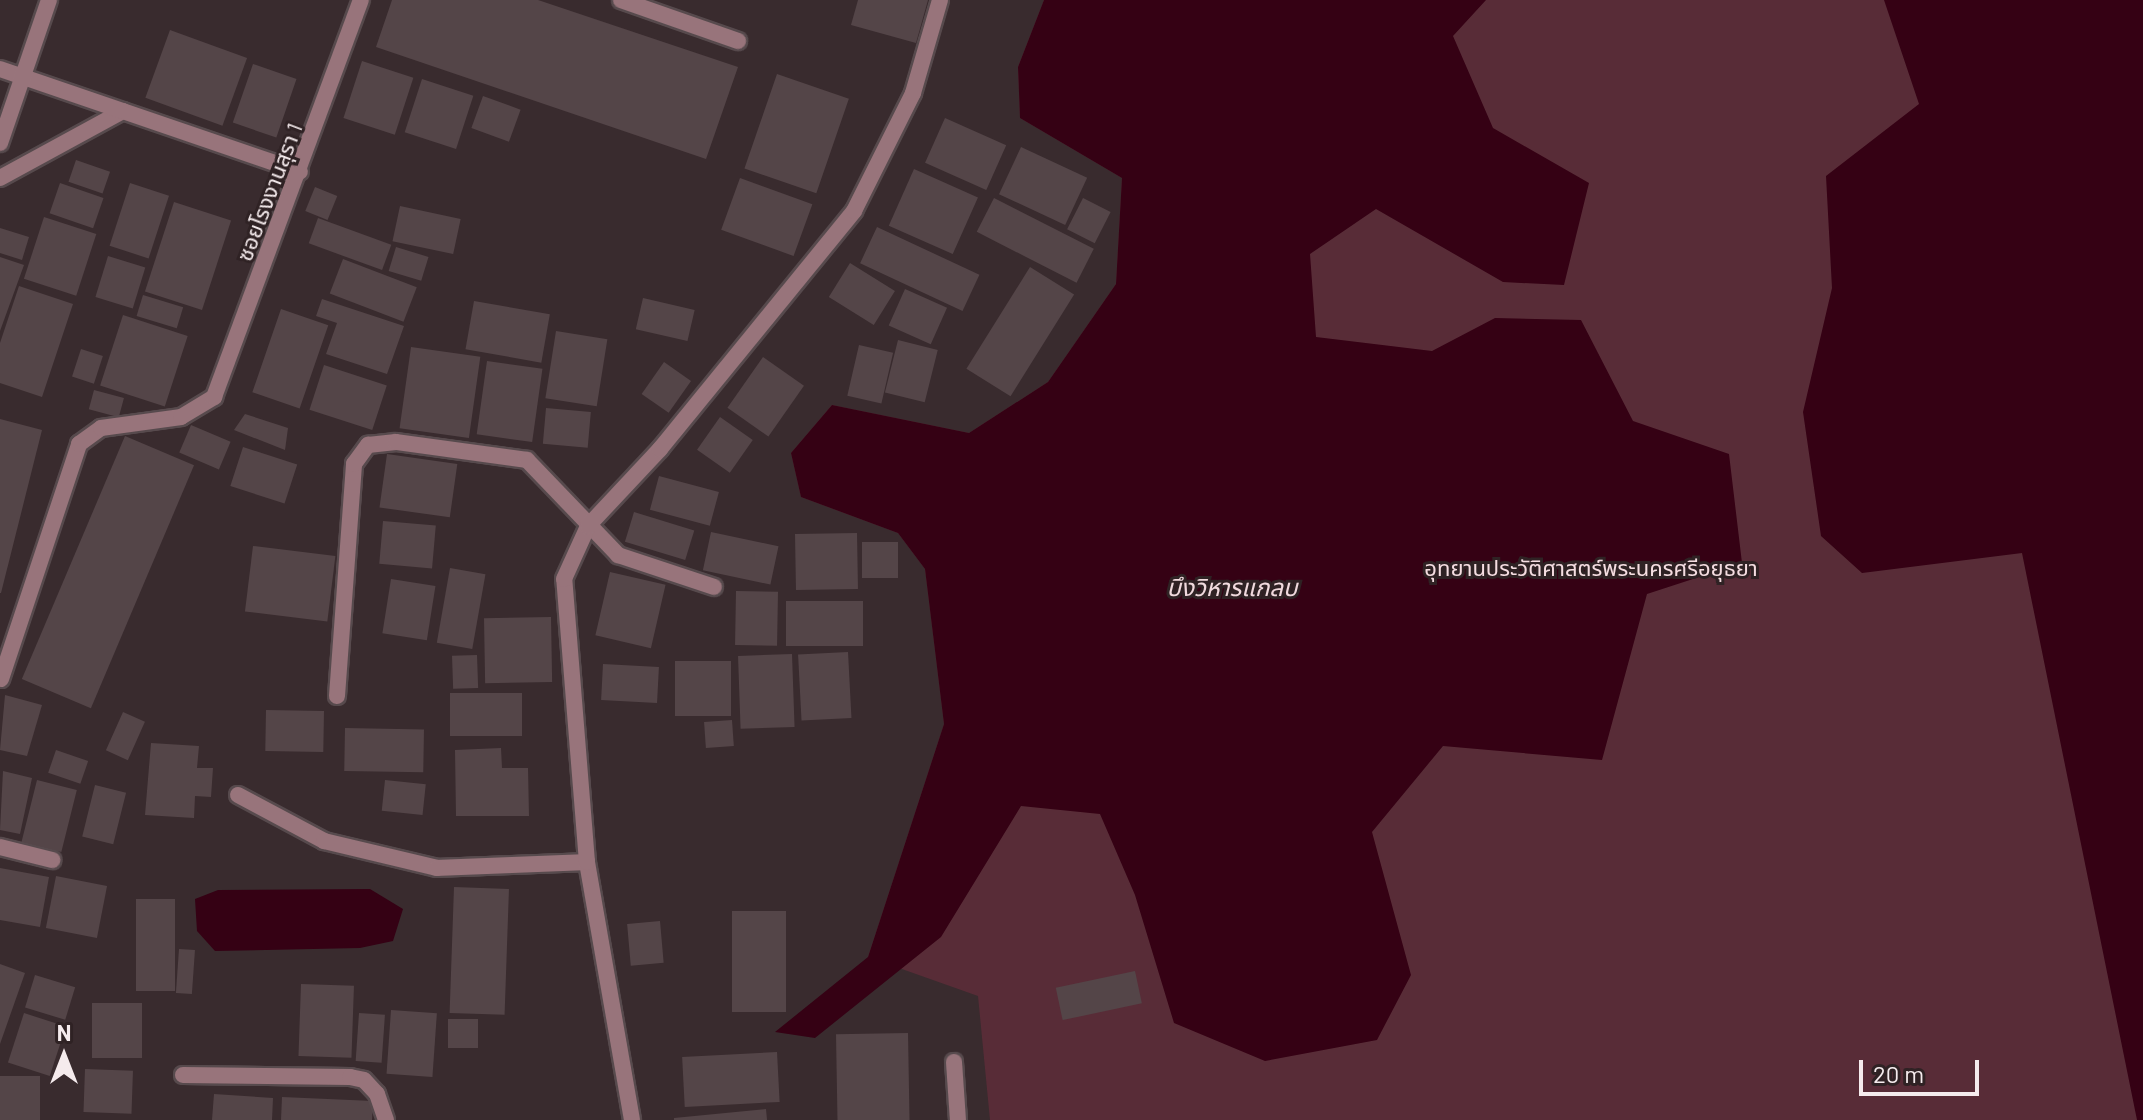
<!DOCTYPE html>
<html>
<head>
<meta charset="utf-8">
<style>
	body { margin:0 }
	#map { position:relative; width:2143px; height:1120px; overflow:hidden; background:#392b2e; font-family:Barlow,"Noto Sans Thai",sans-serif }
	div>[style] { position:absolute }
	.green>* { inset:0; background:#582c37 }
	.water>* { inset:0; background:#350114 }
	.building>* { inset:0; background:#544548; transform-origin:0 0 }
	.roads { filter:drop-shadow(2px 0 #574a4d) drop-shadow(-2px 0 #574a4d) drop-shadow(0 2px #574a4d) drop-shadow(0 -2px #574a4d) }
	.service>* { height:16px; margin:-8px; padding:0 8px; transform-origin:8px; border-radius:8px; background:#98747b }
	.minor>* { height:16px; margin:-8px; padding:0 8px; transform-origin:8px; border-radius:8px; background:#98747b }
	span { translate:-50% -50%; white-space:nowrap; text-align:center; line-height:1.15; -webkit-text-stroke:6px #2f2224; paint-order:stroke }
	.street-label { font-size:22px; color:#f5ebed }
	.park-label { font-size:22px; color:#f5dde1 }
	.water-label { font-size:24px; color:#f0d9dd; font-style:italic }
	.north { position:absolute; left:24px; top:1016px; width:80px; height:80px; -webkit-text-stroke:6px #2f2224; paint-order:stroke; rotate:0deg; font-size:22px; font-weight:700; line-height:32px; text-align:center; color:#f5ebed }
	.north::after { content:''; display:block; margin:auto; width:28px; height:36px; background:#f5ebed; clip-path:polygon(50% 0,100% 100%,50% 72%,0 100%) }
	.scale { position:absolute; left:1859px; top:1060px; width:120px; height:36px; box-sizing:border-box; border:4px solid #f5ebed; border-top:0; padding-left:10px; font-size:24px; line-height:28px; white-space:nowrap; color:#f5ebed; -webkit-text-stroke:6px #2f2224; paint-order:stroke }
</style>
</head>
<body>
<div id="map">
	<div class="green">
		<div style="clip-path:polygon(1044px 0,2143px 0,2143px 1120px,990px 1120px,978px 996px,868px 957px,944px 724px,925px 569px,898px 533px,801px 497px,791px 453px,832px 405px,969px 433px,1048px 382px,1116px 284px,1122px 178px,1020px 118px,1018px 67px)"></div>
	</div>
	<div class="water">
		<div style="clip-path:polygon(1044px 0,1486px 0,1453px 36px,1493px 128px,1589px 183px,1564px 285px,1503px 282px,1376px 209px,1310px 254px,1316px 337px,1432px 351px,1495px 318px,1581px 320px,1633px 421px,1729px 454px,1742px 563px,1647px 594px,1602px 760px,1443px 746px,1372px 832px,1411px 975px,1377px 1040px,1265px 1061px,1174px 1023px,1135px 895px,1100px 814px,1021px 806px,941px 937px,815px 1038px,775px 1032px,868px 957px,944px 724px,925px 569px,898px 533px,801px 497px,791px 453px,832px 405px,969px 433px,1048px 382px,1116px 284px,1122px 178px,1020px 118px,1018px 67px)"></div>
		<div style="clip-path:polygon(1884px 0,2143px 0,2143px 1120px,2137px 1120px,2022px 553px,1862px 573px,1821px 536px,1803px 412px,1832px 288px,1826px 176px,1919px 104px)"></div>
		<div style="clip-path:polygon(370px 889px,403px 909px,393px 941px,360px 948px,215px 951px,197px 931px,195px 899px,218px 890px)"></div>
	</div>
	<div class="building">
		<div style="clip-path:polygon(392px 0,538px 0,738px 67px,706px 159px,376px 47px)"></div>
		<div style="clip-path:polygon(858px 0,928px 0,916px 43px,851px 25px)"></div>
		<div style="left:170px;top:30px;width:82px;height:72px;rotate:20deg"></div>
		<div style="left:362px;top:61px;width:54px;height:60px;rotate:18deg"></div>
		<div style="left:253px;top:64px;width:46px;height:62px;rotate:19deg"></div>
		<div style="left:777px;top:74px;width:76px;height:100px;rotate:19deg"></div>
		<div style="left:422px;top:79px;width:54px;height:56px;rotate:18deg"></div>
		<div style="left:483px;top:96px;width:40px;height:34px;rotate:20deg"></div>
		<div style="left:945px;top:118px;width:67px;height:49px;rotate:24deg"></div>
		<div style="left:1021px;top:147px;width:73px;height:52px;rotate:25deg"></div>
		<div style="left:76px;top:160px;width:36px;height:23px;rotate:19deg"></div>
		<div style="left:914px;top:169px;width:70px;height:62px;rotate:24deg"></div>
		<div style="left:740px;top:178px;width:77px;height:55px;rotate:20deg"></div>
		<div style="left:60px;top:183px;width:46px;height:32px;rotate:19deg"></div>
		<div style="left:130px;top:183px;width:41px;height:66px;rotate:18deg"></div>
		<div style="left:315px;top:187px;width:24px;height:26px;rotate:22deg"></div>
		<div style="left:994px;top:198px;width:112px;height:38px;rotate:27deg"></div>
		<div style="left:1083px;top:198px;width:31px;height:35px;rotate:27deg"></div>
		<div style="left:174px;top:202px;width:60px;height:94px;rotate:18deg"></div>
		<div style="left:400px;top:206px;width:62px;height:36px;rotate:12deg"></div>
		<div style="left:44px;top:217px;width:55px;height:65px;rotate:18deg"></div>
		<div style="left:318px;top:218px;width:78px;height:27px;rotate:20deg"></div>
		<div style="left:877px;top:227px;width:113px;height:40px;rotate:25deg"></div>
		<div style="clip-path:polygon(0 228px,29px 237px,22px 260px,0 253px)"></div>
		<div style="left:396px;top:247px;width:34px;height:25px;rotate:17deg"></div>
		<div style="left:108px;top:256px;width:39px;height:43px;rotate:17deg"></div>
		<div style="clip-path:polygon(0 257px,24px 265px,0 331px)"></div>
		<div style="left:343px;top:259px;width:79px;height:37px;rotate:21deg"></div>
		<div style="left:850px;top:263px;width:53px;height:40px;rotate:32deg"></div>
		<div style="left:1030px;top:267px;width:52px;height:120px;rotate:32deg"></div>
		<div style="clip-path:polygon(19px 286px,73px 304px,42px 397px,0 383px,0 343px)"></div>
		<div style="left:905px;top:289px;width:46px;height:40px;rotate:24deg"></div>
		<div style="left:143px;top:295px;width:42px;height:22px;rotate:17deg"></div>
		<div style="left:643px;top:298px;width:53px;height:32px;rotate:13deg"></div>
		<div style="clip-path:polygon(322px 299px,404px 326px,387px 374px,326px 354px,337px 323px,316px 316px)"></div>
		<div style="left:474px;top:301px;width:77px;height:49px;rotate:10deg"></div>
		<div style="left:281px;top:309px;width:50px;height:88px;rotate:19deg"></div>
		<div style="left:123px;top:315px;width:68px;height:74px;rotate:18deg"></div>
		<div style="left:556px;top:331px;width:52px;height:68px;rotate:9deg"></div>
		<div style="left:898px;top:340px;width:41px;height:54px;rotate:14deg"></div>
		<div style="left:859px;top:345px;width:35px;height:52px;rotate:13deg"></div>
		<div style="left:411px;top:347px;width:70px;height:82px;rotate:8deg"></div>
		<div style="left:81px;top:349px;width:23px;height:29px;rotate:18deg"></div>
		<div style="left:763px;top:357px;width:50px;height:62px;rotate:35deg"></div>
		<div style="left:487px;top:361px;width:56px;height:74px;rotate:8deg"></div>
		<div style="left:664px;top:362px;width:33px;height:39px;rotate:35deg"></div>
		<div style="left:324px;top:365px;width:66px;height:47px;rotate:18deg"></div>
		<div style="left:94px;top:390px;width:31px;height:20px;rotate:15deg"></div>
		<div style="left:546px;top:408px;width:45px;height:36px;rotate:5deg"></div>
		<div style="clip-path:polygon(245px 414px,288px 428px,285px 450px,234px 430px)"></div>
		<div style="left:720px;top:417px;width:40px;height:40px;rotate:35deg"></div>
		<div style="clip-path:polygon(0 419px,42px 430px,1px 593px,0 593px)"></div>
		<div style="left:191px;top:425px;width:43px;height:30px;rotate:23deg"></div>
		<div style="left:125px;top:436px;width:75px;height:264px;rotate:23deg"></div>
		<div style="left:243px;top:447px;width:57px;height:41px;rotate:18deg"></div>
		<div style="left:387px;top:454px;width:71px;height:54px;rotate:8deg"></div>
		<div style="left:659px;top:476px;width:62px;height:35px;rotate:15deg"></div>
		<div style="left:634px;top:512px;width:63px;height:31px;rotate:17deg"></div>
		<div style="left:383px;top:521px;width:53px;height:43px;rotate:5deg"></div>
		<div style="left:711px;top:532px;width:69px;height:39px;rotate:12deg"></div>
		<div style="left:857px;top:533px;width:56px;height:62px;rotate:89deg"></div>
		<div style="left:862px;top:542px;width:36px;height:36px"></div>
		<div style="left:253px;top:546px;width:83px;height:66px;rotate:7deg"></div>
		<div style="left:450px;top:568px;width:36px;height:76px;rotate:10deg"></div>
		<div style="left:610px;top:572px;width:57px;height:65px;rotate:13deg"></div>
		<div style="left:391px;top:579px;width:45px;height:55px;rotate:9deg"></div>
		<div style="left:736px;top:591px;width:42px;height:54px;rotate:1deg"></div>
		<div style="left:786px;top:601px;width:77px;height:45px"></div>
		<div style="left:551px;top:617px;width:65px;height:67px;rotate:89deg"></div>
		<div style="left:848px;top:652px;width:66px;height:50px;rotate:87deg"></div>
		<div style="left:792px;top:654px;width:73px;height:54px;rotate:88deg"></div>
		<div style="left:477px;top:655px;width:33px;height:25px;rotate:88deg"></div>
		<div style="left:675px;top:661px;width:56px;height:55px"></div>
		<div style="left:603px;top:664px;width:56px;height:36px;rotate:3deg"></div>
		<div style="left:522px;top:693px;width:43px;height:72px;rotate:90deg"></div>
		<div style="clip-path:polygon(5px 695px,42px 705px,27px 756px,0 750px)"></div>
		<div style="left:266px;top:710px;width:58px;height:41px;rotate:1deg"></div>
		<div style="left:123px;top:712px;width:24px;height:42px;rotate:24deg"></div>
		<div style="left:732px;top:720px;width:26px;height:28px;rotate:86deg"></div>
		<div style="left:345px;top:728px;width:79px;height:43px;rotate:1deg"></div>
		<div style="clip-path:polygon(151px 743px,199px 746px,197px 768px,213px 768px,211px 797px,195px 796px,194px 818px,145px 815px)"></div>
		<div style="clip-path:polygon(501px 748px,502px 768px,528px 768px,529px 816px,456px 816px,455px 750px)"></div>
		<div style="left:56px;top:750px;width:34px;height:24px;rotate:19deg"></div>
		<div style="clip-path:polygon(3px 771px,32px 778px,20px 834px,0 830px)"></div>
		<div style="left:37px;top:780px;width:41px;height:64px;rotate:14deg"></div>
		<div style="left:385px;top:780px;width:41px;height:31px;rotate:6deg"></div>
		<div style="left:95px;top:785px;width:32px;height:53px;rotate:14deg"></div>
		<div style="clip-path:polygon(0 868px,49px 877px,40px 927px,0 920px)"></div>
		<div style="left:56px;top:876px;width:52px;height:53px;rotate:11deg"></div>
		<div style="left:454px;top:887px;width:55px;height:126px;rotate:2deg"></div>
		<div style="left:136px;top:899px;width:39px;height:92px"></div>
		<div style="left:732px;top:911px;width:54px;height:101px"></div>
		<div style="left:660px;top:921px;width:42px;height:33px;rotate:85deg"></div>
		<div style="left:179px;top:949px;width:16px;height:44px;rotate:4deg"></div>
		<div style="clip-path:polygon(0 964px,25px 973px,0 1044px)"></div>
		<div style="left:1135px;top:971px;width:33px;height:81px;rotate:78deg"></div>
		<div style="left:35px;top:975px;width:42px;height:34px;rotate:17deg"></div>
		<div style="left:301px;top:984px;width:53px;height:72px;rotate:2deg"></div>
		<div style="left:92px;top:1003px;width:50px;height:55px"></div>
		<div style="left:391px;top:1010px;width:46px;height:64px;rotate:4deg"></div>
		<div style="left:24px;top:1013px;width:44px;height:52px;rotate:18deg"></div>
		<div style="left:359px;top:1013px;width:26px;height:48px;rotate:4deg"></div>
		<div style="left:448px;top:1019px;width:30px;height:29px"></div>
		<div style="left:908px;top:1033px;width:87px;height:72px;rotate:89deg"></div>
		<div style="left:777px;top:1052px;width:50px;height:95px;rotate:87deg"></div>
		<div style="left:85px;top:1069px;width:48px;height:43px;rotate:2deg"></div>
		<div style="left:0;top:1076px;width:40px;height:44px"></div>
		<div style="clip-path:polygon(214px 1094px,273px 1098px,272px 1120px,212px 1120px)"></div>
		<div style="clip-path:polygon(282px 1097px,373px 1101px,372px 1120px,281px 1120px)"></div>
		<div style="clip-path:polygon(766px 1109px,767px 1120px,674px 1120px,674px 1118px)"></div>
	</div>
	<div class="roads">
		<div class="service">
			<div style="left:0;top:178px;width:140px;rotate:-28.6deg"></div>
			<div style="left:337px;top:696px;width:233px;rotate:-85.8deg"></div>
			<div style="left:354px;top:464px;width:24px;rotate:-54deg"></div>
			<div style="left:368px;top:445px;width:28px;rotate:-6deg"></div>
			<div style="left:396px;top:442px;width:132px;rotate:7.8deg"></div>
			<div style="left:527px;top:460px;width:132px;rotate:46.2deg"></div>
			<div style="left:618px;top:555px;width:101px;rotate:18.4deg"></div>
			<div style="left:238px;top:795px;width:98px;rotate:28.1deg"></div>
			<div style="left:324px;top:841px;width:116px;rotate:13.4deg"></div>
			<div style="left:437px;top:868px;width:150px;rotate:-2.3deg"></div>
			<div style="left:0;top:847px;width:54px;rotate:14deg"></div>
			<div style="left:954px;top:1062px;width:58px;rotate:86.1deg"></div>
			<div style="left:183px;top:1075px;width:167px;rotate:0.7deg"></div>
			<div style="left:350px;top:1077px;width:14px;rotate:12deg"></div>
			<div style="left:364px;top:1080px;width:19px;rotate:47deg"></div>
			<div style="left:377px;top:1094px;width:28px;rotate:71deg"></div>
		</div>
		<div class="minor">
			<div style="left:621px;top:0;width:124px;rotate:19.3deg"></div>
			<div style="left:0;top:69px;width:317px;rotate:18.9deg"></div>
			<div style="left:0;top:143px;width:151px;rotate:-71.1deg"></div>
			<div style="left:1px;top:679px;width:248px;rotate:-71.6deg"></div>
			<div style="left:79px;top:444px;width:27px;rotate:-36deg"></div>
			<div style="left:101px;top:428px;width:81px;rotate:-7.8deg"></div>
			<div style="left:181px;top:417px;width:39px;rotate:-31deg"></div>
			<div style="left:214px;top:397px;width:423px;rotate:-69.7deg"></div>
			<div style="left:632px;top:1120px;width:262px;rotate:-99.9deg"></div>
			<div style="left:587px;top:862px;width:284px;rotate:-94.6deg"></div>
			<div style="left:564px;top:579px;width:58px;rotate:-65.6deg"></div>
			<div style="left:588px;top:526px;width:105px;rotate:-46.9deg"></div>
			<div style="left:660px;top:449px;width:307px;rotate:-50.8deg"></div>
			<div style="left:854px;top:211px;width:132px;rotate:-63.4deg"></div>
			<div style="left:913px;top:93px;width:97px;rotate:-73.8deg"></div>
		</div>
	</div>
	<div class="street-label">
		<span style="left:269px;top:192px;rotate:-69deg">ซอยโรงงานสุรา 1</span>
	</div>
	<div class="park-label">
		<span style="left:1591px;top:568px">อุทยานประวัติศาสตร์พระนครศรีอยุธยา</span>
	</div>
	<div class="water-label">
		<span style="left:1232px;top:587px">บึงวิหารแกลบ</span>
	</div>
	<div class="north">N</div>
	<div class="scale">20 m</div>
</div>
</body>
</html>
